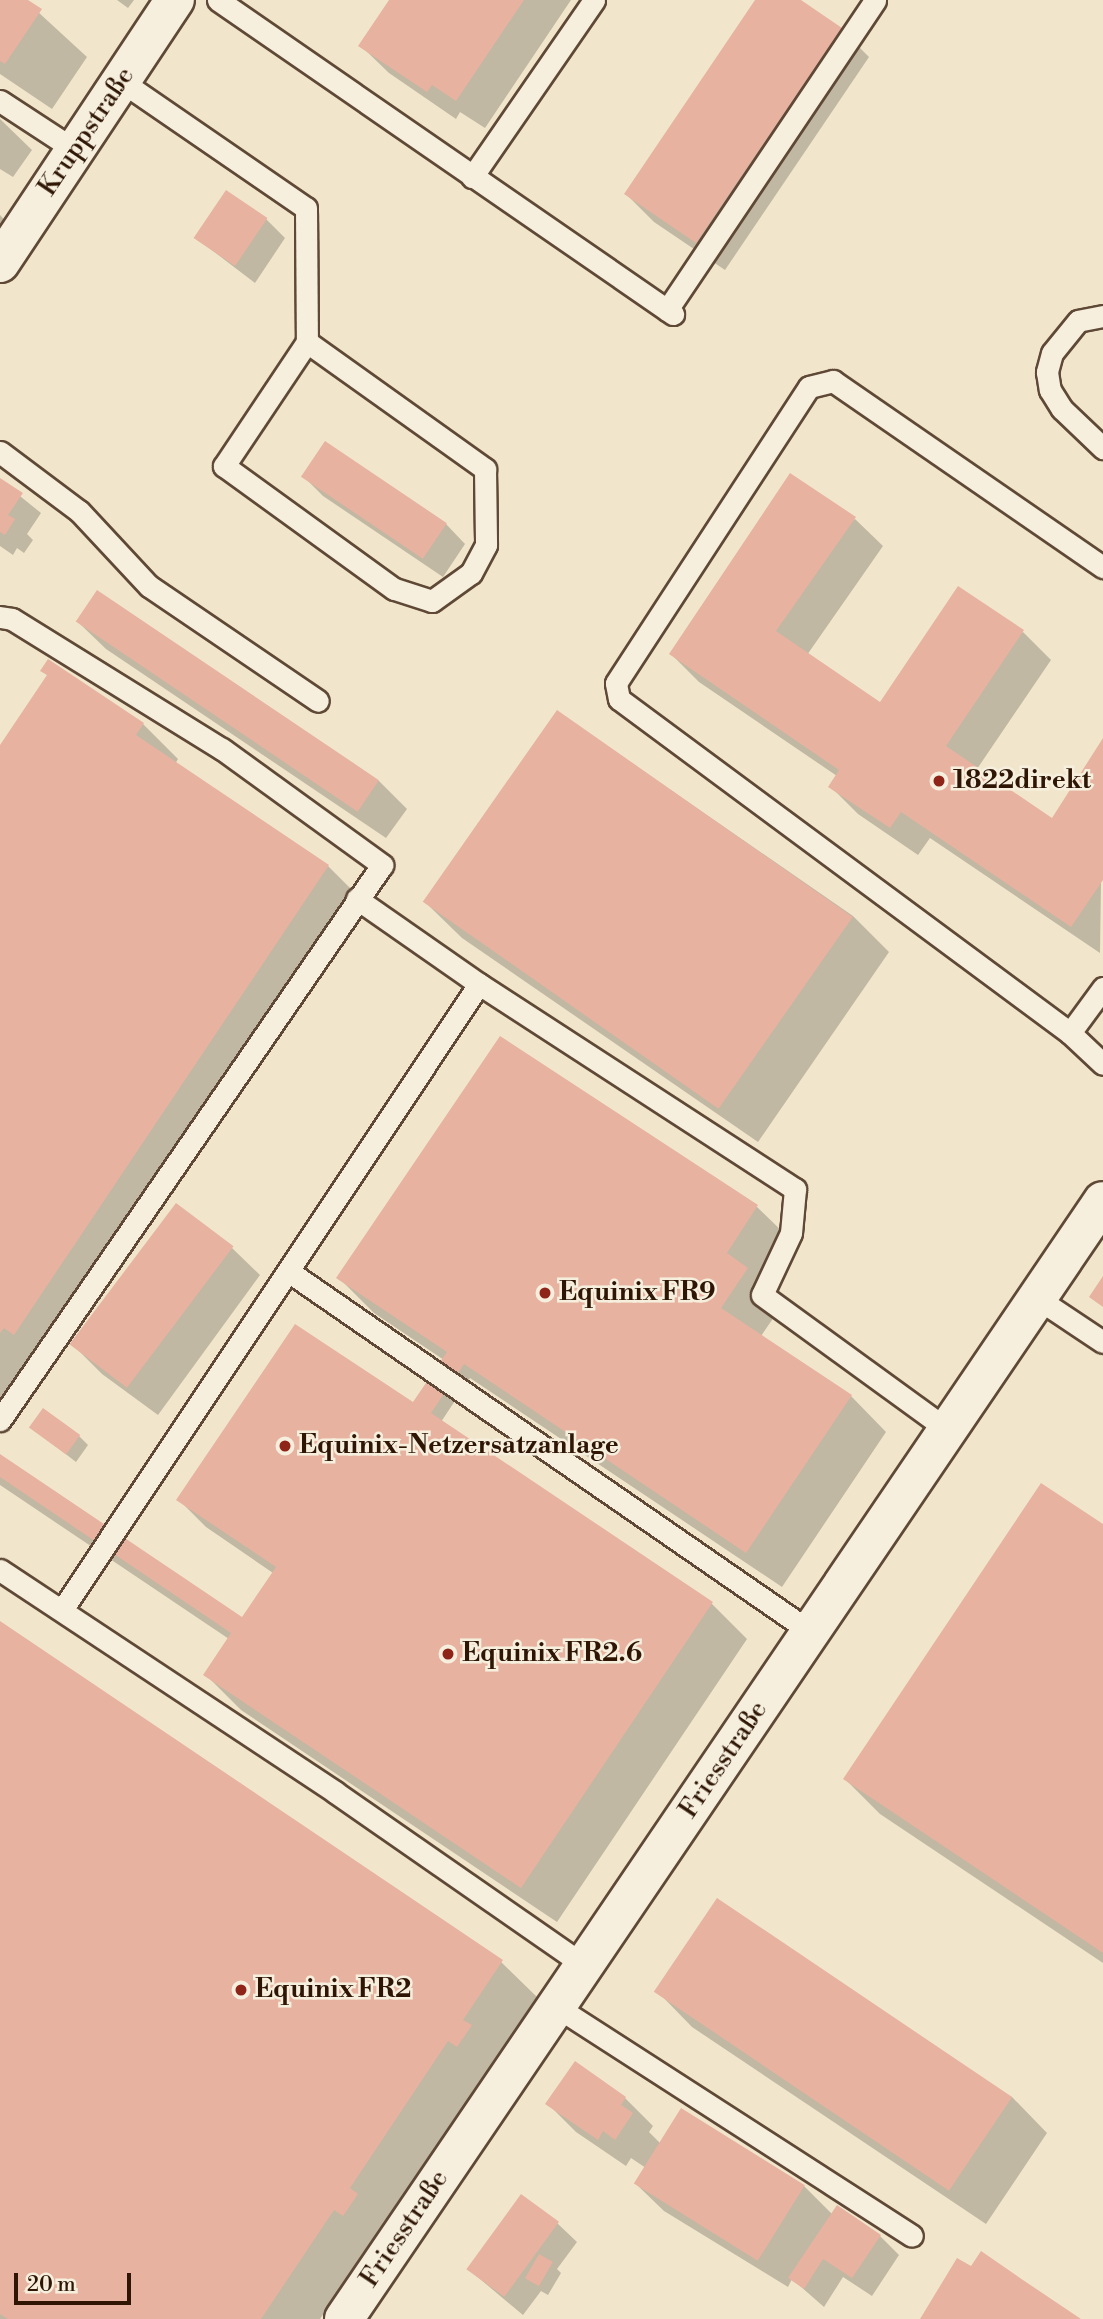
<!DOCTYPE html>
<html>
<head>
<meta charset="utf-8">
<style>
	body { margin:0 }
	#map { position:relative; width:1103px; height:2319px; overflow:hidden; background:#f1e6cc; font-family:"Libre Bodoni",serif }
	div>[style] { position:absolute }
	.shadow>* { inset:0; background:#0003 }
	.building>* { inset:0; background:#e7b29f; transform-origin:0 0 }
	.roads { filter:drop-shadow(2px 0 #5f4936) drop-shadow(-2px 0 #5f4936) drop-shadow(0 2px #5f4936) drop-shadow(0 -2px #5f4936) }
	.service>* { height:21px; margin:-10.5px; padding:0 10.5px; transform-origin:10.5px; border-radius:10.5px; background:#f6efde }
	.minor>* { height:38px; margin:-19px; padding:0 19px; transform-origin:19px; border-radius:19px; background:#f6efde }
	.dots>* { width:19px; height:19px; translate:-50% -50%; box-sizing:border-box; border:4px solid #f6efde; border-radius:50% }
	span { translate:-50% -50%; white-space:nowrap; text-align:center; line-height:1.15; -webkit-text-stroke:5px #f6efde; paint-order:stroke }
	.street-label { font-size:26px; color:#2e1504 }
	.poi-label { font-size:26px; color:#2e1504; font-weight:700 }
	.left { translate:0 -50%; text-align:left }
	.scale { position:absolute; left:14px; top:2273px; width:117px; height:32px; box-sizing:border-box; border:4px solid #2e1504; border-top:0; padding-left:9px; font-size:21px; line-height:24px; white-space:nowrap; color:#2e1504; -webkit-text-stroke:5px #f6efde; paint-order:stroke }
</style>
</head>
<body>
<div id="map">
	<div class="shadow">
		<div style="clip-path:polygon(0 0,25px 0,87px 57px,52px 109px,0 74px)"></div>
		<div style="clip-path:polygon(117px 0,134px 0,128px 8px)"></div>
		<div style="clip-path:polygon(391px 0,571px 0,485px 128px,460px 112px,456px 119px,389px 73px,361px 46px)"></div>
		<div style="clip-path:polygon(757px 0,798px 0,841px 29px,869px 57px,725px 270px,654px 222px,626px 194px)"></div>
		<div style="clip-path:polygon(0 119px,32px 150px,13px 177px,0 169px)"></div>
		<div style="clip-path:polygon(0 215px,11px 227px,0 244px)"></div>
		<div style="clip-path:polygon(266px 219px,285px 238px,255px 283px,196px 238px)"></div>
		<div style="clip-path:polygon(304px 477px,446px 524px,465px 544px,443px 577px,323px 496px)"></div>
		<div style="clip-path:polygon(0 480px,41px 513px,27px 534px,33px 540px,24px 553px,17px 548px,13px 555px,0 546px)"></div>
		<div style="clip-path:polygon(855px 519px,883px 546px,807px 655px,881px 705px,1023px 632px,1051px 660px,977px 769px,1053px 821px,1103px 743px,1100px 953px,930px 838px,918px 855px,858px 814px,830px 786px,837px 776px,699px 682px,671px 654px)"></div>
		<div style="clip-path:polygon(98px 592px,379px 781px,407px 809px,386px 838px,106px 649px,78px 622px)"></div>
		<div style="clip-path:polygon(43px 671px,143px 724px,178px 759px,175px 764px,328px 866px,364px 902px,50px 1369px,40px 1362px,0 1422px,0 748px,48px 676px)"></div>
		<div style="clip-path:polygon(558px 712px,853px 916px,889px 952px,758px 1142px,462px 938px,426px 903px)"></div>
		<div style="clip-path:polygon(501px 1038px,757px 1207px,793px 1242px,764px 1286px,783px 1304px,761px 1336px,851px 1396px,886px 1432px,782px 1587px,470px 1378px,441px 1422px,712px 1604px,747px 1639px,557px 1922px,241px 1710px,205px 1674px,229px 1639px,0 1485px,0 1456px,243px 1619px,273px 1573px,206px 1527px,178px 1499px,414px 1404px,444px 1360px,374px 1313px,339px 1278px)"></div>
		<div style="clip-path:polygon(232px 1248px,260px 1275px,158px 1415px,102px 1374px,74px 1346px)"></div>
		<div style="clip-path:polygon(32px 1428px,79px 1436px,88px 1445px,76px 1462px)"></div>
		<div style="clip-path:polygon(1103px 1526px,1103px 1963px,880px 1814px,845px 1779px)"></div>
		<div style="clip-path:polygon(0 1625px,501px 1962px,537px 1997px,499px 2055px,506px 2062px,493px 2082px,484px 2075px,385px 2224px,392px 2231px,380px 2250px,371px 2244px,320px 2319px,0 2319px)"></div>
		<div style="clip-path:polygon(657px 1991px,1012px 2097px,1047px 2133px,986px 2224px,692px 2027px)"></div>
		<div style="clip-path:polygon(625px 2098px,653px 2126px,649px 2132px,661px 2144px,804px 2186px,833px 2215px,880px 2236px,899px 2255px,872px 2296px,843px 2277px,824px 2307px,792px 2279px,788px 2287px,664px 2211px,636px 2184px,646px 2168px,631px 2158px,626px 2166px,576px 2132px,548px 2104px)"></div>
		<div style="clip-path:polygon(557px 2223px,577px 2242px,557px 2269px,561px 2273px,548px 2295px,541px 2291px,523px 2315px,468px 2269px)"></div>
	</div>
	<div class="building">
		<div style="clip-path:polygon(0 0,28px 0,42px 9px,5px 64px,0 61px)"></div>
		<div style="clip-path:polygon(389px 0,524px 0,456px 101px,432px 85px,427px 92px,358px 46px)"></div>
		<div style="clip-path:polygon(755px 0,801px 0,842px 28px,696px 243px,624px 194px)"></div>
		<div style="left:226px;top:190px;width:50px;height:58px;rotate:34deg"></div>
		<div style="left:325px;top:441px;width:147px;height:43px;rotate:34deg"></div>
		<div style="clip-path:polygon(790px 473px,856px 517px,776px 631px,880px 702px,958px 586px,1024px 630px,946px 746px,1052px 818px,1103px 738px,1103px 880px,1071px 927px,901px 812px,890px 828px,828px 787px,839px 770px,669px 654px)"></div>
		<div style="clip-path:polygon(0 478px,23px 493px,8px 515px,15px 519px,5px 535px,0 532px)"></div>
		<div style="left:97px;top:590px;width:340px;height:38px;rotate:34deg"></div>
		<div style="clip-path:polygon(48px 659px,144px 723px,136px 735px,329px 865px,14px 1335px,4px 1328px,0 1333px,0 745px,47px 675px,40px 671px)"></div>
		<div style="left:557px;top:710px;width:361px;height:234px;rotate:35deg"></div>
		<div style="clip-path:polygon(500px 1036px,758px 1205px,727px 1253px,748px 1268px,721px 1308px,852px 1395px,746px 1553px,464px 1364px,431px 1413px,713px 1602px,521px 1888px,203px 1675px,231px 1633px,0 1477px,0 1454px,242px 1617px,276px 1567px,176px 1500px,295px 1324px,413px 1402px,447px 1352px,336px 1278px)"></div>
		<div style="left:176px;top:1203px;width:72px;height:177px;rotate:37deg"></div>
		<div style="clip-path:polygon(1103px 1276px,1103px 1307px,1089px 1297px)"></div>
		<div style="left:43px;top:1408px;width:46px;height:24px;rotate:36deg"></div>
		<div style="clip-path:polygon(1041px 1483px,1103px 1524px,1103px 1953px,843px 1779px)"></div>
		<div style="clip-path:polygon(0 1621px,503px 1960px,463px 2020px,472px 2025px,457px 2047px,448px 2041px,350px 2188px,358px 2194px,343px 2216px,334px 2210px,261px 2319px,8px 2319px,0 2314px)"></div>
		<div style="left:717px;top:1898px;width:356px;height:113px;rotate:34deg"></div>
		<div style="clip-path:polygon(575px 2061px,626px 2097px,621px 2105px,633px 2113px,615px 2140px,603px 2131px,598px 2140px,545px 2104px)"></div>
		<div style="left:681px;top:2108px;width:146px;height:89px;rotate:32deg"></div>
		<div style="left:521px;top:2194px;width:47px;height:93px;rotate:36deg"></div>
		<div style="clip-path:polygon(837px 2205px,881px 2235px,852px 2278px,823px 2259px,804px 2289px,788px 2278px)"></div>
		<div style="clip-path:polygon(981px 2251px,1020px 2278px,1081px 2319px,920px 2319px,957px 2258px,971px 2266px)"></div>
		<div style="left:539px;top:2254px;width:16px;height:28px;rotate:30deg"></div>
	</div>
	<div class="roads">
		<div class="service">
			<div style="left:218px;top:0;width:553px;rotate:34.61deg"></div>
			<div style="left:121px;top:81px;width:224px;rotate:34.5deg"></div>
			<div style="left:306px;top:208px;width:134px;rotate:89.6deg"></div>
			<div style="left:307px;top:342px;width:219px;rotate:35.5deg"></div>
			<div style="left:485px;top:469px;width:76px;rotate:89.2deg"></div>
			<div style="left:486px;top:545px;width:32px;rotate:118deg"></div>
			<div style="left:471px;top:573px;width:48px;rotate:144.3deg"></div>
			<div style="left:432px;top:601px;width:40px;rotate:-162deg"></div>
			<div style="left:394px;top:589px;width:210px;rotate:-144.1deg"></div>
			<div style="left:224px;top:466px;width:149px;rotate:-56.2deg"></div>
			<div style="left:0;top:101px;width:90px;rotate:33.2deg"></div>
			<div style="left:472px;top:177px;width:215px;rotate:-55.4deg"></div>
			<div style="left:667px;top:310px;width:373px;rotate:-56.1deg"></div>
			<div style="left:1103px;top:316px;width:25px;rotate:169deg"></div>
			<div style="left:1078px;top:321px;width:41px;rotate:129.1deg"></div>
			<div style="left:1052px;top:353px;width:20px;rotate:105deg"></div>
			<div style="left:1047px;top:372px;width:18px;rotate:81deg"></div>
			<div style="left:1050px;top:390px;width:22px;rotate:58deg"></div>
			<div style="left:1062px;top:409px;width:57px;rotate:43.6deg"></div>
			<div style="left:0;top:452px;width:99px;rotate:36.8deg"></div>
			<div style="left:79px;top:511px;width:103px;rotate:47deg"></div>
			<div style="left:149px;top:586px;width:204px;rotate:34.2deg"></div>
			<div style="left:0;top:617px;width:12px;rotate:9deg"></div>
			<div style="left:12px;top:619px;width:247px;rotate:31.8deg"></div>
			<div style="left:222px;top:749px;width:198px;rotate:35.9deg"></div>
			<div style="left:382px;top:865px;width:674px;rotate:124.54deg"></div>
			<div style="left:479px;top:984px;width:377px;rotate:33deg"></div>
			<div style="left:795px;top:1189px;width:44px;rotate:95.2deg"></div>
			<div style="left:791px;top:1233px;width:68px;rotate:115.1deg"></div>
			<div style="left:762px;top:1295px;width:230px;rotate:36deg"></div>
			<div style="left:1103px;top:988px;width:56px;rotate:126.3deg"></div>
			<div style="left:1070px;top:1033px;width:45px;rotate:43.2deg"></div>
			<div style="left:1070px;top:1033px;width:561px;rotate:-143.48deg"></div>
			<div style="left:619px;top:699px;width:16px;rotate:-101deg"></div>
			<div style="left:616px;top:683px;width:353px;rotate:-56.9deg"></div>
			<div style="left:809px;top:387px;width:25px;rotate:-14deg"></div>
			<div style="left:833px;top:381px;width:328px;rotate:34.6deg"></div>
			<div style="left:288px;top:1271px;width:635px;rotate:34.62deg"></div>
			<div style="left:1037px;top:1298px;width:79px;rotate:33.7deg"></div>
			<div style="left:0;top:1570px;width:402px;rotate:33.5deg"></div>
			<div style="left:335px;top:1792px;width:305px;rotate:34.8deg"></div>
			<div style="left:62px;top:1610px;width:752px;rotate:-56.33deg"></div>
			<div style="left:479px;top:984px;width:149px;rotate:-145.1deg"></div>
			<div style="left:557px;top:2007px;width:422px;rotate:32.8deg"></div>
		</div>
		<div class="minor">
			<div style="left:0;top:263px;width:316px;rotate:-56.4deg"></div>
			<div style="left:344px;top:2319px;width:1351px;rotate:-55.83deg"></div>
		</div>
	</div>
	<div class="dots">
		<div style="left:939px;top:781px;background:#8f2418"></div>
		<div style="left:545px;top:1293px;background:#8f2418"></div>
		<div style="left:285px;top:1446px;background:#8f2418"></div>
		<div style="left:448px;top:1654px;background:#8f2418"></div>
		<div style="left:241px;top:1990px;background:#8f2418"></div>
	</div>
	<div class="street-label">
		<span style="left:87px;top:132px;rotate:-56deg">Kruppstraße</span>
		<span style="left:724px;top:1760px;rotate:-56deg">Friesstraße</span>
		<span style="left:405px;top:2229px;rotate:-56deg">Friesstraße</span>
	</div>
	<div class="poi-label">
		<span class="left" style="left:953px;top:781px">1822direkt</span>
		<span class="left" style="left:559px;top:1293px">Equinix FR9</span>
		<span class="left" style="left:299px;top:1446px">Equinix-Netzersatzanlage</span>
		<span class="left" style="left:462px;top:1654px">Equinix FR2.6</span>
		<span class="left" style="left:255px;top:1990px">Equinix FR2</span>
	</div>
	<div class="scale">20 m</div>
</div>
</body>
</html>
